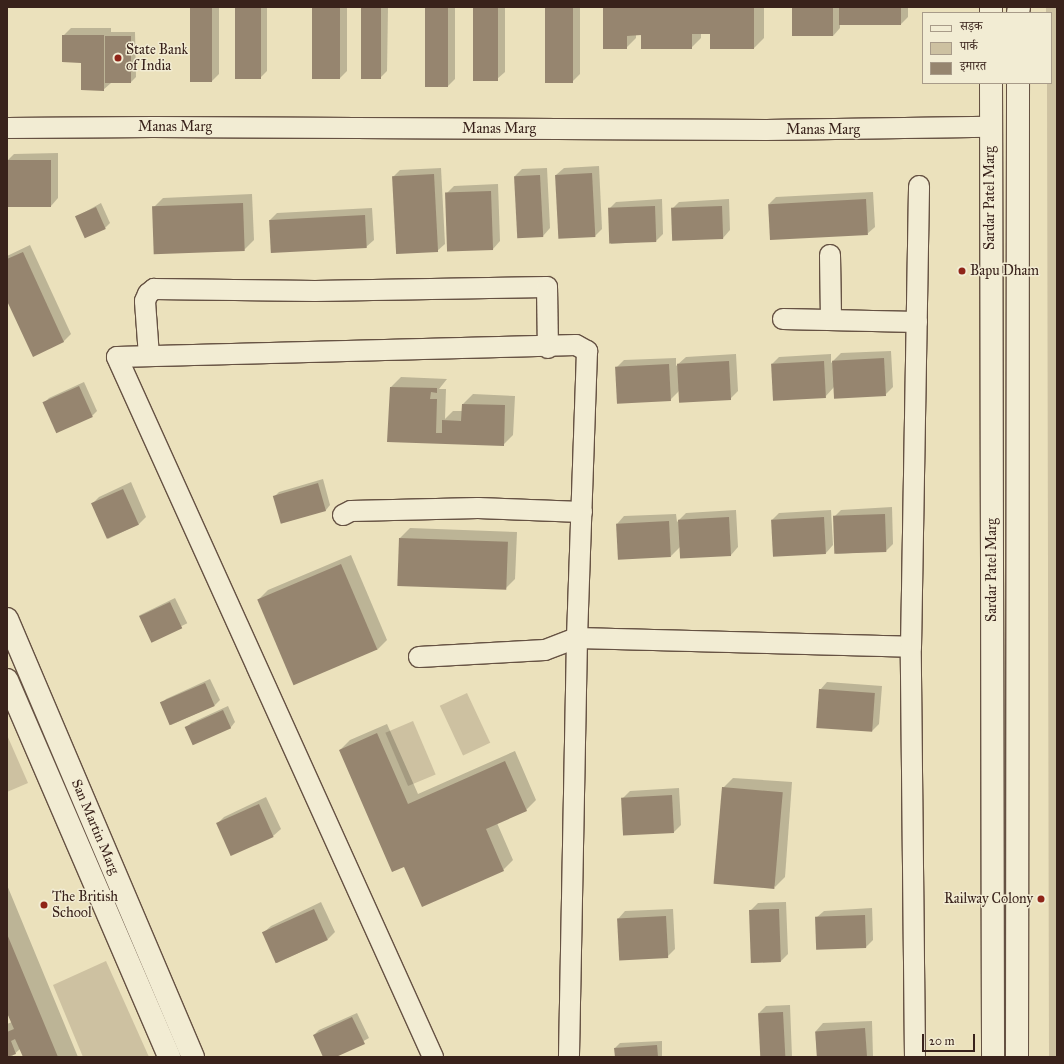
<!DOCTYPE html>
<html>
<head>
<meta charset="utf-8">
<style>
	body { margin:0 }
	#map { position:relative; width:1064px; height:1064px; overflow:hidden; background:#ebe1bc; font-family:"IM FELL Great Primer","Noto Serif Devanagari",serif }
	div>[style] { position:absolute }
	.green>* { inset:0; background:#cdc1a1; transform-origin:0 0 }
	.shadow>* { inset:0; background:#0003; transform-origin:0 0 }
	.building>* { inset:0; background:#96856f; transform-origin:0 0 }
	.roads { filter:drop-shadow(1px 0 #665243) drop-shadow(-1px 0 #665243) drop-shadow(0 1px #665243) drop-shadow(0 -1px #665243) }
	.minor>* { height:20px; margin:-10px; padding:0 10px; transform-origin:10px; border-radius:10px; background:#f2ecd3 }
	.tertiary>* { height:22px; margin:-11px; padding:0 11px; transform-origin:11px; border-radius:11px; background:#f2ecd3 }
	.secondary>* { height:22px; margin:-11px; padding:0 11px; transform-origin:11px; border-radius:11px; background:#f2ecd3 }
	.dots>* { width:11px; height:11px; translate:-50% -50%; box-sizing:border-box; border:2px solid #f2ecd3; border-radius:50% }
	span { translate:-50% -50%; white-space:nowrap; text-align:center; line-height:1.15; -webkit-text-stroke:3px #f2ecd3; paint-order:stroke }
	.poi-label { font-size:14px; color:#39221b }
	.left { translate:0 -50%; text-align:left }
	.right { translate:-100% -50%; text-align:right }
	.street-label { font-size:14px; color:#39221b }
	.frame { position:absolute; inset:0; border:8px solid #39221b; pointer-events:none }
	.legend { position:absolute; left:922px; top:12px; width:130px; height:72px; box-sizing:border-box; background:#f2ecd3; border:1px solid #a89b89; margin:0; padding:5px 7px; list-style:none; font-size:12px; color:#39221b }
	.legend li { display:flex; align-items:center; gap:8px; height:20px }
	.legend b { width:20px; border:1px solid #a89b89 }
	.scale { position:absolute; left:922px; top:1034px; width:53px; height:18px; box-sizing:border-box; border:2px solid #39221b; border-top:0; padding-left:5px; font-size:12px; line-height:14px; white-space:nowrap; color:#39221b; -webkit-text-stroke:3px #f2ecd3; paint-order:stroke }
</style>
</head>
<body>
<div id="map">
	<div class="green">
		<div style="clip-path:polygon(1046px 7px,1057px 7px,1057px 1057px,1049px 1057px,1047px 83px,1051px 83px,1051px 13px,1046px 13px)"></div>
		<div style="left:467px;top:693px;width:55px;height:30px;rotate:65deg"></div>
		<div style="left:413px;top:721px;width:58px;height:30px;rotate:67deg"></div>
		<div style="clip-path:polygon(7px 735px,28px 783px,7px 792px)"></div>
		<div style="clip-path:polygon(106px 961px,149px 1057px,83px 1057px,53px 985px)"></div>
	</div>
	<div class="shadow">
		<div style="clip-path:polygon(191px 7px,219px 7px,219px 74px,212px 81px)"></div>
		<div style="clip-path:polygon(236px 7px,267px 7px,267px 71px,260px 78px)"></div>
		<div style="clip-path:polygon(313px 7px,347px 7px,347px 71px,340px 78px)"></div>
		<div style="clip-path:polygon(362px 7px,388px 7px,387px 71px,380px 78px,362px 78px)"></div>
		<div style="clip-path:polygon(426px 7px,455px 7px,455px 79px,448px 86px)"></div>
		<div style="clip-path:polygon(474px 7px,505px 7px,505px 72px,497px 79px)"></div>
		<div style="clip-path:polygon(546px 7px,580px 7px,580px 74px,572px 82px)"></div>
		<div style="clip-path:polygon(604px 7px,764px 7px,764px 38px,754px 48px,711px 33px,701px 33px,701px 38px,691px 48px,636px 34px,636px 38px,626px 48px)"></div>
		<div style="clip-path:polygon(793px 7px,908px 7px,908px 17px,901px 24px,840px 24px,840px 28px,833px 36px)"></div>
		<div style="clip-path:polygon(71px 28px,111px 28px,111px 32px,135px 32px,136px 77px,131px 82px,111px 83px,103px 90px,63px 36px)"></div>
		<div style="clip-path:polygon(58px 153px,58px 198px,51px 206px,7px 161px,14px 154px)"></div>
		<div style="clip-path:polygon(599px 166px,602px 229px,595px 236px,556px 175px,564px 168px)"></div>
		<div style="clip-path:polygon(441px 168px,445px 244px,437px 251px,393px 177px,400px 170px)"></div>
		<div style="clip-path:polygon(547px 168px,550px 228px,543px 236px,515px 176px,522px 169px)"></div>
		<div style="clip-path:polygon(498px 184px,500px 241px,493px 249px,446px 194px,454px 186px)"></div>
		<div style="clip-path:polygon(873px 192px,875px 227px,867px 234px,769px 204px,776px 197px)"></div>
		<div style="clip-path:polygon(252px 194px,254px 240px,244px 250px,153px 208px,163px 198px)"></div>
		<div style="clip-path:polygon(662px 199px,663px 234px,656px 241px,611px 244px,609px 209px,616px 202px)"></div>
		<div style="clip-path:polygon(729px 199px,730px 230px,723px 238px,674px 240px,672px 209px,679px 202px)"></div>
		<div style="clip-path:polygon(101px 203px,110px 223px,105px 228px,76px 217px)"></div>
		<div style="clip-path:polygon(372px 208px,374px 240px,366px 247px,270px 220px,277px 213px)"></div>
		<div style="clip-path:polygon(30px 245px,71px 334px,63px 342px,7px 298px,7px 256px)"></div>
		<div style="clip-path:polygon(891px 351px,893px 387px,885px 395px,834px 387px,825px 397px,772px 364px,779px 357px,831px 354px,831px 363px,841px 353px)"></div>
		<div style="clip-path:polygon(736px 354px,738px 391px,730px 399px,679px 391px,670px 400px,616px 368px,624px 360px,676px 358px,676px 366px,686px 357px)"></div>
		<div style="clip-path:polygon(401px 377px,447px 379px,439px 389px,446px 389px,445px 419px,453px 411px,462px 411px,463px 404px,473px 394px,515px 396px,513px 435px,503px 445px,388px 441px,391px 387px)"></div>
		<div style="clip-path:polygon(84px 382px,97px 411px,92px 416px,44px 403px,49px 398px)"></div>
		<div style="clip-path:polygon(323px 479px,330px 505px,326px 510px,282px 523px,274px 497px,279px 492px)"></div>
		<div style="clip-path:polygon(131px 482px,146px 517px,139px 524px,108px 539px,92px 504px,99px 497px)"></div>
		<div style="clip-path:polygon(892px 507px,893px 544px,886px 551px,836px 554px,834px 517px,841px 510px)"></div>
		<div style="clip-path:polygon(736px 510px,738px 547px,731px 555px,680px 547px,671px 556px,617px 524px,624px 516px,676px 514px,677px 522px,686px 513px)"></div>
		<div style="clip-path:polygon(831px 510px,833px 545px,826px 553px,772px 520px,779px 513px)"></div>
		<div style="clip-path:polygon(410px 528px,517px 532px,515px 579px,505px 589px,400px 538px)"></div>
		<div style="clip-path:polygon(351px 555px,387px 640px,377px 650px,258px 600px,268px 590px)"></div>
		<div style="left:175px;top:598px;width:28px;height:40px;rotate:64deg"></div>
		<div style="clip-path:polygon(210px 679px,220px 700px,215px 705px,171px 725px,161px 704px,166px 699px)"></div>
		<div style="clip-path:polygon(827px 682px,882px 686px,879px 724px,872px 731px,820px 690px)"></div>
		<div style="clip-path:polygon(228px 706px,235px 722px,231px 727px,193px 744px,186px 728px,191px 723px)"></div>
		<div style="clip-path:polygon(387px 724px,418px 794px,515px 751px,536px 800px,526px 810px,497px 823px,513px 860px,503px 870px,404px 865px,340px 750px,350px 740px)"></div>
		<div style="clip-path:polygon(733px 778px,792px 782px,785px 877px,775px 887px,723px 788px)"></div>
		<div style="clip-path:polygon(679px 788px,681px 825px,674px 832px,622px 799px,630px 791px)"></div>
		<div style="clip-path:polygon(266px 797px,281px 829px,273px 836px,217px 824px,224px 817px)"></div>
		<div style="clip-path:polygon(7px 885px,78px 1057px,24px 1057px,20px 1049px,11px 1057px,7px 1057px,7px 1024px,12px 1022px,7px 1010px)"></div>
		<div style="clip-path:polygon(321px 902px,335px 932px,328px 939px,277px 963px,263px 933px,271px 926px)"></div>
		<div style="clip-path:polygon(786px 902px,788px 954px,781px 961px,753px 963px,750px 911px,758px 903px)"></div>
		<div style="clip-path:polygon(872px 908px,873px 940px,866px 947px,816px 918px,824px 911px)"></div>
		<div style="clip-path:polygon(673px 909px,675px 949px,667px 957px,618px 919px,625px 911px)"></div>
		<div style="clip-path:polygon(790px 1005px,792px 1057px,761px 1057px,759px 1013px,766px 1006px)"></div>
		<div style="clip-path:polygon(357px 1013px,369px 1038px,334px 1057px,324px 1057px,314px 1035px,319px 1030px)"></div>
		<div style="clip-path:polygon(872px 1021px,873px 1057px,817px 1057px,816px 1031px,823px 1023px)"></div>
		<div style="clip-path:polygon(662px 1041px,662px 1057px,616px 1057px,615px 1048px,620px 1043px)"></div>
	</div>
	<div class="building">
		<div style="left:190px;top:7px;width:22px;height:75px"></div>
		<div style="left:235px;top:7px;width:26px;height:72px"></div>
		<div style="left:312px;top:7px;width:28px;height:72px"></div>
		<div style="left:361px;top:7px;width:20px;height:72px"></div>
		<div style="left:425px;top:7px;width:23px;height:80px"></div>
		<div style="left:473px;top:7px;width:25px;height:74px"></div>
		<div style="left:545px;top:7px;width:28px;height:76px"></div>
		<div style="clip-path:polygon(603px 7px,754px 7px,754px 49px,710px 49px,710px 34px,692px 34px,692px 49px,641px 49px,641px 35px,627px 36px,627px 49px,603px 49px)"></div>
		<div style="left:792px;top:7px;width:41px;height:29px"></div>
		<div style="left:839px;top:7px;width:62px;height:18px"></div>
		<div style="clip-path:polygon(62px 35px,104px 35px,104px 91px,81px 90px,81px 63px,62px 62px)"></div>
		<div style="left:105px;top:36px;width:26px;height:47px"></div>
		<div style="left:51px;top:160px;width:47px;height:44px;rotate:90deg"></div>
		<div style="left:592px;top:173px;width:64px;height:37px;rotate:87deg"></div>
		<div style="left:434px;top:174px;width:78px;height:42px;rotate:87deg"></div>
		<div style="left:540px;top:175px;width:62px;height:26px;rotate:87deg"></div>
		<div style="left:491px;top:191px;width:59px;height:46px;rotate:88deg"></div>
		<div style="left:866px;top:199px;width:36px;height:98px;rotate:87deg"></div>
		<div style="left:243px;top:203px;width:48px;height:91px;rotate:88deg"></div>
		<div style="left:655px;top:206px;width:36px;height:47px;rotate:88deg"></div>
		<div style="left:722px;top:206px;width:33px;height:51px;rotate:88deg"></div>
		<div style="left:96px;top:207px;width:24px;height:23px;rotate:66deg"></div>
		<div style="left:365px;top:215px;width:33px;height:96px;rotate:87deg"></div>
		<div style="clip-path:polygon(23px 252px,64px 342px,33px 357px,7px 301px,7px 259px)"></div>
		<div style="left:884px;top:358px;width:38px;height:52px;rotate:87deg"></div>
		<div style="left:729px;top:361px;width:39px;height:52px;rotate:87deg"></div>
		<div style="left:824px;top:361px;width:37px;height:53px;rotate:87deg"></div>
		<div style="left:669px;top:364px;width:37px;height:54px;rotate:87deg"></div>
		<div style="left:79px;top:386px;width:34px;height:40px;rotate:66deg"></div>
		<div style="clip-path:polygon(390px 387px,437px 388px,437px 393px,431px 392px,430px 399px,437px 399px,436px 433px,442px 433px,442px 420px,461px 421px,462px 404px,505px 405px,504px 446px,387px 442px)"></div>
		<div style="left:318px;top:483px;width:29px;height:47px;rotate:74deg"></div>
		<div style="left:123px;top:489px;width:39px;height:35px;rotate:66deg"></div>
		<div style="left:885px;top:514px;width:38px;height:52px;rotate:88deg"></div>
		<div style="left:729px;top:517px;width:39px;height:51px;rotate:87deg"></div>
		<div style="left:824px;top:517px;width:37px;height:53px;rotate:87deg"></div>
		<div style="left:669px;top:521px;width:36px;height:53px;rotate:87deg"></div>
		<div style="left:399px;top:538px;width:109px;height:48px;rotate:2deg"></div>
		<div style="left:341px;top:564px;width:93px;height:91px;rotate:67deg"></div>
		<div style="left:170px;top:602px;width:29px;height:34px;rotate:65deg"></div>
		<div style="left:205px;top:683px;width:25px;height:49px;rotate:67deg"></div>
		<div style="left:819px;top:689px;width:56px;height:39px;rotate:4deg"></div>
		<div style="left:223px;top:710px;width:20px;height:42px;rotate:66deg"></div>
		<div style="clip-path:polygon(377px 733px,408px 804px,505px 761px,527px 811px,486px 829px,504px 871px,422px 907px,404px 867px,392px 872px,339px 750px)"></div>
		<div style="left:722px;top:787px;width:61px;height:97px;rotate:5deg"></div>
		<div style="left:672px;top:795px;width:38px;height:51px;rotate:87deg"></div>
		<div style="left:259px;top:804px;width:36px;height:47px;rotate:66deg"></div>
		<div style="left:314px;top:909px;width:34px;height:57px;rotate:66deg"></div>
		<div style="left:779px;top:909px;width:53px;height:30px;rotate:88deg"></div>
		<div style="left:865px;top:915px;width:33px;height:50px;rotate:88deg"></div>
		<div style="left:666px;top:916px;width:42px;height:49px;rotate:87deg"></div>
		<div style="clip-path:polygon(7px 934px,58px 1057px,23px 1057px,15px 1039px,11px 1041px,16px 1054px,7px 1057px,7px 1032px,14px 1029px,7px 1013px)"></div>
		<div style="left:783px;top:1012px;width:45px;height:25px;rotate:87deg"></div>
		<div style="clip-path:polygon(352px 1017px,365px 1044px,336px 1057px,323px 1057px,313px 1035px)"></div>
		<div style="left:865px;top:1028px;width:29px;height:50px;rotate:86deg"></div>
		<div style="clip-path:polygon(657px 1045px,658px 1057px,615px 1057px,614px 1048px)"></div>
	</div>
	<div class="roads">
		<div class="minor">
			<div style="left:7px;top:128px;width:146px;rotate:-0.4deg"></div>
			<div style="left:153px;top:127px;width:613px;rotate:0.28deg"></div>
			<div style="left:766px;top:130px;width:224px;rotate:-0.8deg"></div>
			<div style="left:830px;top:255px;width:64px;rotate:89.1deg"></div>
			<div style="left:783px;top:319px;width:134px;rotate:1.3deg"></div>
			<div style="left:149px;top:356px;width:55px;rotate:-94.2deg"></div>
			<div style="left:145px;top:301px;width:8px;rotate:-67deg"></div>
			<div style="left:148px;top:294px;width:8px;rotate:-40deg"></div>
			<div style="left:154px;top:289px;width:161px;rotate:0.7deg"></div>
			<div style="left:315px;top:291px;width:232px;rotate:-1deg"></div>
			<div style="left:547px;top:287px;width:61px;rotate:89.1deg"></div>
			<div style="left:343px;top:515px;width:9px;rotate:-27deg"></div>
			<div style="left:351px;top:511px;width:127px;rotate:-1.4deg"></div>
			<div style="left:478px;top:508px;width:104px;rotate:2.2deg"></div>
			<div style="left:419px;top:657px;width:126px;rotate:-3.2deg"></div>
			<div style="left:545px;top:650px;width:34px;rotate:-21deg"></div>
			<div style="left:577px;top:638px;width:334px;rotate:1.5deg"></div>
			<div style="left:433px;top:1057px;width:768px;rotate:-114.3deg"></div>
			<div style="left:117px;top:357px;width:459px;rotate:-1.5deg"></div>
			<div style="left:576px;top:345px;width:13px;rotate:29deg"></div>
			<div style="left:587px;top:351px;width:287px;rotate:92deg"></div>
			<div style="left:577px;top:638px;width:419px;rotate:91.1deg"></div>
			<div style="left:915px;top:1057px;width:410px;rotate:-90.6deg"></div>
			<div style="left:911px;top:647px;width:461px;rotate:-89deg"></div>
		</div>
		<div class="tertiary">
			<div style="left:7px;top:619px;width:476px;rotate:67deg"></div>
			<div style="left:7px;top:680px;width:410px;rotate:66.7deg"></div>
		</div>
		<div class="secondary">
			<div style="left:991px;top:13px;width:6px;rotate:-90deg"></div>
			<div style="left:1018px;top:13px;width:6px;rotate:-81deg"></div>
			<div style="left:991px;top:83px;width:974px;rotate:89.88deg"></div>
			<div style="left:1017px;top:1057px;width:974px;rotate:-89.94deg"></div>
		</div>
	</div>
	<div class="dots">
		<div style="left:118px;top:58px;background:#8f2418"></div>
		<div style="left:962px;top:271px;background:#8f2418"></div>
		<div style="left:1041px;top:899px;background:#8f2418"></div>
		<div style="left:44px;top:905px;background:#8f2418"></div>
	</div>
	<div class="poi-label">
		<span class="left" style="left:126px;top:58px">State Bank<br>of India</span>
		<span class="left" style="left:970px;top:271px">Bapu Dham</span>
		<span class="left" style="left:52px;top:905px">The British<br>School</span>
		<span class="right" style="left:1033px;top:899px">Railway Colony</span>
	</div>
	<div class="street-label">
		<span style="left:175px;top:127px">Manas Marg</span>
		<span style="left:499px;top:129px">Manas Marg</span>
		<span style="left:823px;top:130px">Manas Marg</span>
		<span style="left:990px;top:198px;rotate:-90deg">Sardar Patel Marg</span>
		<span style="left:992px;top:570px;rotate:-90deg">Sardar Patel Marg</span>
		<span style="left:95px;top:827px;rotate:67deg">San Martin Marg</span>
	</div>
	<div class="frame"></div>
	<ul class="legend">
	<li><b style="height:5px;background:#f2ecd3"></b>सड़क</li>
	<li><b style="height:11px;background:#cdc1a1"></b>पार्क</li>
	<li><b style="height:11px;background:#96856f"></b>इमारत</li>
	</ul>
	<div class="scale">20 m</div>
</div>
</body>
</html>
